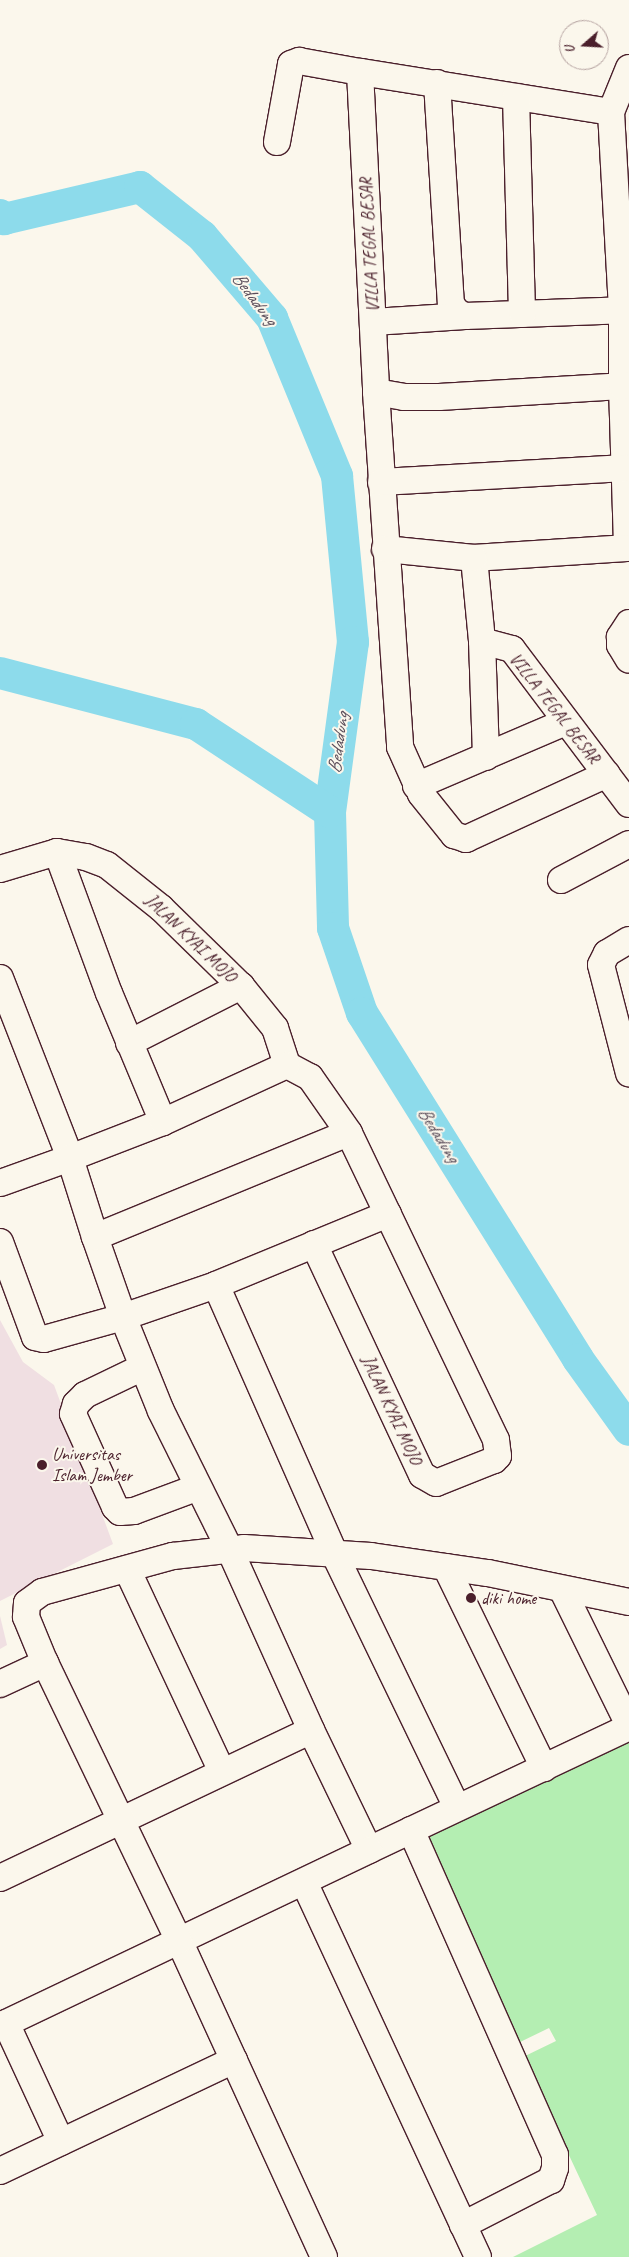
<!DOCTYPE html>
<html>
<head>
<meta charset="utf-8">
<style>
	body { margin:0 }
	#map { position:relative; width:629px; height:2257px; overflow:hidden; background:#fbf7ec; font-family:Caveat,sans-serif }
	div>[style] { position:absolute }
	.built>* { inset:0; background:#f0dfe2 }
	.green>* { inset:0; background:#b4eeb2 }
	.river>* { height:32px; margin:-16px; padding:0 16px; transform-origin:16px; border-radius:16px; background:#8ddbeb }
	.roads { filter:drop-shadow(1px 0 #4a1f2b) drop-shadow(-1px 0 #4a1f2b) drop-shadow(0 1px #4a1f2b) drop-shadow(0 -1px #4a1f2b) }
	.minor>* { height:26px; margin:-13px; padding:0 13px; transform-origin:13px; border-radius:13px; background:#fbf7ec }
	.dots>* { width:14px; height:14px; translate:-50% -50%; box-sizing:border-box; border:2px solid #fbf7ec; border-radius:50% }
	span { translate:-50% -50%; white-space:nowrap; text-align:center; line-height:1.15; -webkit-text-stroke:4px #fbf7ec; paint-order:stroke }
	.street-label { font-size:18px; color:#4a1f2b }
	.poi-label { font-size:18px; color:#4a1f2b }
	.left { translate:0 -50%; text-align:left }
	.water-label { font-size:19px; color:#5b4e5b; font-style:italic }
	.north { position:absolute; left:559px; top:20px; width:50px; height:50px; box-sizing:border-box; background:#fbf7ec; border:1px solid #b4a19f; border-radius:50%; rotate:251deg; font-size:14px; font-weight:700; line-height:20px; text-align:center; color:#4a1f2b }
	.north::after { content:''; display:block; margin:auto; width:18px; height:22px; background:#4a1f2b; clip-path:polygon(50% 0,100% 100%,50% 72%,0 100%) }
</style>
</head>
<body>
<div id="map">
	<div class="built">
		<div style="clip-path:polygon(0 1320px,23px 1362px,54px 1385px,113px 1544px,0 1601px)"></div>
		<div style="clip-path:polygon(0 1616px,7px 1645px,0 1649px)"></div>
	</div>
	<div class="green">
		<div style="clip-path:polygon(629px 1739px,629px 2257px,513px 2257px,597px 2215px,523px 2057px,556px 2041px,549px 2028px,516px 2044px,425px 1846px,433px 1830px)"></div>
	</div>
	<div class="river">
		<div style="left:0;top:215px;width:6px;rotate:45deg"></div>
		<div style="left:4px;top:219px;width:140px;rotate:-13.2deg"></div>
		<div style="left:140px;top:187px;width:79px;rotate:38.3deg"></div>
		<div style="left:202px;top:236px;width:108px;rotate:49.5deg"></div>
		<div style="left:272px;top:318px;width:171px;rotate:67.6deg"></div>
		<div style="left:337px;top:476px;width:167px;rotate:84.5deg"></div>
		<div style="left:353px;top:642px;width:172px;rotate:97.7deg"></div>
		<div style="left:330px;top:812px;width:116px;rotate:88.5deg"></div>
		<div style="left:333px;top:928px;width:90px;rotate:71.2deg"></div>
		<div style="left:362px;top:1013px;width:408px;rotate:58deg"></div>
		<div style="left:578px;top:1359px;width:87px;rotate:54.3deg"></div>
		<div style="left:0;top:673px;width:203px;rotate:14.6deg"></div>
		<div style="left:196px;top:724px;width:160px;rotate:33.3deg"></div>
	</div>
	<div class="roads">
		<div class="minor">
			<div style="left:629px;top:68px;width:48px;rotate:112.2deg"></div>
			<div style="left:611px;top:112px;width:254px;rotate:-170.9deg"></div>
			<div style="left:360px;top:72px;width:320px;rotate:87.1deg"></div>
			<div style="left:376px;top:392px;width:28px;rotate:10deg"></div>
			<div style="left:404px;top:397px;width:35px"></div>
			<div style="left:439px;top:397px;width:183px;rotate:-3.4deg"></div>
			<div style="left:622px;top:386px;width:162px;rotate:88.2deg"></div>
			<div style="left:627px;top:548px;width:153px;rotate:176.3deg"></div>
			<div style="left:474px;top:558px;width:83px;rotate:84.5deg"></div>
			<div style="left:482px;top:641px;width:31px;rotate:15deg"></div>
			<div style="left:512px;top:649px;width:194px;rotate:53deg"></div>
			<div style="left:437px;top:83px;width:221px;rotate:86.4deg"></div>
			<div style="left:451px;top:304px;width:10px;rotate:53deg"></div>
			<div style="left:457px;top:312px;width:9px;rotate:27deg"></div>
			<div style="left:465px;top:316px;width:164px;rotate:-2.1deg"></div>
			<div style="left:516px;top:97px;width:217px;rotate:88.4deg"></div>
			<div style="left:611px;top:112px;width:198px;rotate:86.8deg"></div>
			<div style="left:622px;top:310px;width:76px;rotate:90deg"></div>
			<div style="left:622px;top:386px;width:7px;rotate:-8deg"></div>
			<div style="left:277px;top:142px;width:79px;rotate:-79.8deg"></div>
			<div style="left:291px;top:64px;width:9px;rotate:-21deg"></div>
			<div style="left:299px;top:61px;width:62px;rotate:10.2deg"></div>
			<div style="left:373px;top:322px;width:92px;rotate:-3.7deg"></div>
			<div style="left:376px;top:392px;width:356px;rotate:86.1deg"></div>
			<div style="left:400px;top:747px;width:51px;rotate:65.9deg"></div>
			<div style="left:421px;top:794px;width:53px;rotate:51.2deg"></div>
			<div style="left:454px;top:835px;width:13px;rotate:18deg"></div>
			<div style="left:466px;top:839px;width:155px;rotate:-24.7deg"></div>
			<div style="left:381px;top:482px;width:245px;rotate:-3.3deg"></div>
			<div style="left:385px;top:549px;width:89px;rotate:5.8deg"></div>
			<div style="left:629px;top:623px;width:17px;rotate:123deg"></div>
			<div style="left:620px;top:637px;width:8px;rotate:90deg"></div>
			<div style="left:620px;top:645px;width:17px;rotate:59deg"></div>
			<div style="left:482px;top:641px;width:116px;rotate:88deg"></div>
			<div style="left:416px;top:786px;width:162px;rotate:-23.2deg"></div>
			<div style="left:57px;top:852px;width:150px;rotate:69.8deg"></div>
			<div style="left:109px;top:993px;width:140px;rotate:67.3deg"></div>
			<div style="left:0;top:869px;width:59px;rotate:-16.6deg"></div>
			<div style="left:57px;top:852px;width:29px;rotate:10deg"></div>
			<div style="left:86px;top:857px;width:22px;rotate:21deg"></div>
			<div style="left:107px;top:865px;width:69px;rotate:38.5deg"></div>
			<div style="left:161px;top:908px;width:112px;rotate:44.3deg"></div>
			<div style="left:241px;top:986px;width:54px;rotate:51deg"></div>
			<div style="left:275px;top:1028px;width:39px;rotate:72deg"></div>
			<div style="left:287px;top:1065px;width:26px;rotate:28deg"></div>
			<div style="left:310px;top:1077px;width:68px;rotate:55.1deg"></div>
			<div style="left:349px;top:1133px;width:340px;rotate:64.4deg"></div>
			<div style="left:496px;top:1440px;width:16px;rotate:83deg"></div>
			<div style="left:498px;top:1456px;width:6px;rotate:135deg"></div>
			<div style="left:494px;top:1460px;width:62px;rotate:158.4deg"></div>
			<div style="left:436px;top:1483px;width:16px;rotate:-150deg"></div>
			<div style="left:422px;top:1475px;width:255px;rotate:-115.1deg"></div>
			<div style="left:561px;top:880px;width:77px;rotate:-27.9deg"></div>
			<div style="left:629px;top:940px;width:26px;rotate:149deg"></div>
			<div style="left:607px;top:953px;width:13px;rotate:117deg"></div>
			<div style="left:601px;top:965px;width:112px;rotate:75.5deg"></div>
			<div style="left:0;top:978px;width:193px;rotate:68.7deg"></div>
			<div style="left:70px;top:1158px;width:74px;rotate:160.3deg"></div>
			<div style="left:129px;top:1043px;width:126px;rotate:-27deg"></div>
			<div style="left:388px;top:1214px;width:186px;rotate:157.6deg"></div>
			<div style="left:216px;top:1285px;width:293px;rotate:66.2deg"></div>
			<div style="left:334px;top:1553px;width:283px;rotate:64.2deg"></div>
			<div style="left:95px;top:1237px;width:83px;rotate:-107.6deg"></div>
			<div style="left:70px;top:1158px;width:100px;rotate:-21.2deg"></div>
			<div style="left:163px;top:1122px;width:136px;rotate:-24.7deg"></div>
			<div style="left:0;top:1242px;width:101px;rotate:69.8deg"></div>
			<div style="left:35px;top:1337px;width:9px;rotate:13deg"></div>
			<div style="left:44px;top:1339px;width:82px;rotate:-15.6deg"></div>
			<div style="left:123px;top:1317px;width:101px;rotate:68deg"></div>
			<div style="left:161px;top:1411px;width:153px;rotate:63.6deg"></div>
			<div style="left:229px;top:1548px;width:200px;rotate:65.7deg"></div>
			<div style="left:216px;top:1285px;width:98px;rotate:161deg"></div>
			<div style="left:123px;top:1317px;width:85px;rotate:-109.3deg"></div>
			<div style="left:95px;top:1237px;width:274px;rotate:-22.3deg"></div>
			<div style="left:141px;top:1368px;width:62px;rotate:154.3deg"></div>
			<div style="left:85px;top:1395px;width:13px;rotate:135deg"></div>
			<div style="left:76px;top:1404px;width:10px;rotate:107deg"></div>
			<div style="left:73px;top:1414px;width:102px;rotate:65.7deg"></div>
			<div style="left:115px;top:1507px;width:7px;rotate:45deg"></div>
			<div style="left:120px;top:1512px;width:14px;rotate:-4deg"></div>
			<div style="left:134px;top:1511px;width:66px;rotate:-20.4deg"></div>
			<div style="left:446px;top:1567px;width:224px;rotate:64deg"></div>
			<div style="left:127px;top:1569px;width:224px;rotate:64.9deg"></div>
			<div style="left:562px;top:1589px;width:152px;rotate:63.8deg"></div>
			<div style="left:0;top:1684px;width:50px;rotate:-25deg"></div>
			<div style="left:411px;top:1830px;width:355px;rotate:66.1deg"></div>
			<div style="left:555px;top:2155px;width:13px;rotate:90deg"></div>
			<div style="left:555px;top:2168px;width:13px;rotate:108deg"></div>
			<div style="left:551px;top:2180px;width:99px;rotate:152.9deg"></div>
			<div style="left:369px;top:1850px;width:288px;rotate:-25.3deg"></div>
			<div style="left:0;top:1878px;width:344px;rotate:-25.4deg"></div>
			<div style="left:311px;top:1730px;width:133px;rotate:64.2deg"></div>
			<div style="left:369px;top:1850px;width:402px;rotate:154.5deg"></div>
			<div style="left:6px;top:2023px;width:131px;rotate:65.2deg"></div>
			<div style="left:304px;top:1882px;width:413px;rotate:65.1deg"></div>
			<div style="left:0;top:2171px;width:259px;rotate:-25.4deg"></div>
			<div style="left:324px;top:2257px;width:348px;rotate:-114.6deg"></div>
			<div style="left:179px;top:1941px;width:309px;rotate:-115.7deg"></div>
			<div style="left:45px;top:1663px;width:50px;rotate:-112.4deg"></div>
			<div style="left:26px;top:1617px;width:14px;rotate:-86deg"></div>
			<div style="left:27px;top:1603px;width:19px;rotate:-36deg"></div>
			<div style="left:42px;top:1592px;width:136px;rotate:-15.4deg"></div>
			<div style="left:173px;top:1556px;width:71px;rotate:-6.4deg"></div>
			<div style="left:244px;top:1548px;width:127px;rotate:3.6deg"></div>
			<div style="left:371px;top:1556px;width:118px;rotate:8.3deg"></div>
			<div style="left:488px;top:1573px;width:144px;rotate:11.6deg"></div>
		</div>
	</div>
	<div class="dots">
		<div style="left:42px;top:1465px;background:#4a1f2b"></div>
		<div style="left:471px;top:1598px;background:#4a1f2b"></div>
	</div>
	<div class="street-label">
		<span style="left:369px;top:245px;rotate:-93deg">VILLA TEGAL BESAR</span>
		<span style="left:555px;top:708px;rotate:52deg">VILLA TEGAL BESAR</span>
		<span style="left:191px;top:938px;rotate:44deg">JALAN KYAI MOJO</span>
		<span style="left:392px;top:1410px;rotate:65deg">JALAN KYAI MOJO</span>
	</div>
	<div class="poi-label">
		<span class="left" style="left:52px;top:1465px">Universitas<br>Islam Jember</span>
		<span class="left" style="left:481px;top:1598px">diki home</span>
	</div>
	<div class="water-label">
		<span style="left:254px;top:299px;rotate:53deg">Bedadung</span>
		<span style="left:339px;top:743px;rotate:-82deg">Bedadung</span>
		<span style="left:438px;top:1135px;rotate:58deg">Bedadung</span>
	</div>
	<div class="north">U</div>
</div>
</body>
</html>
